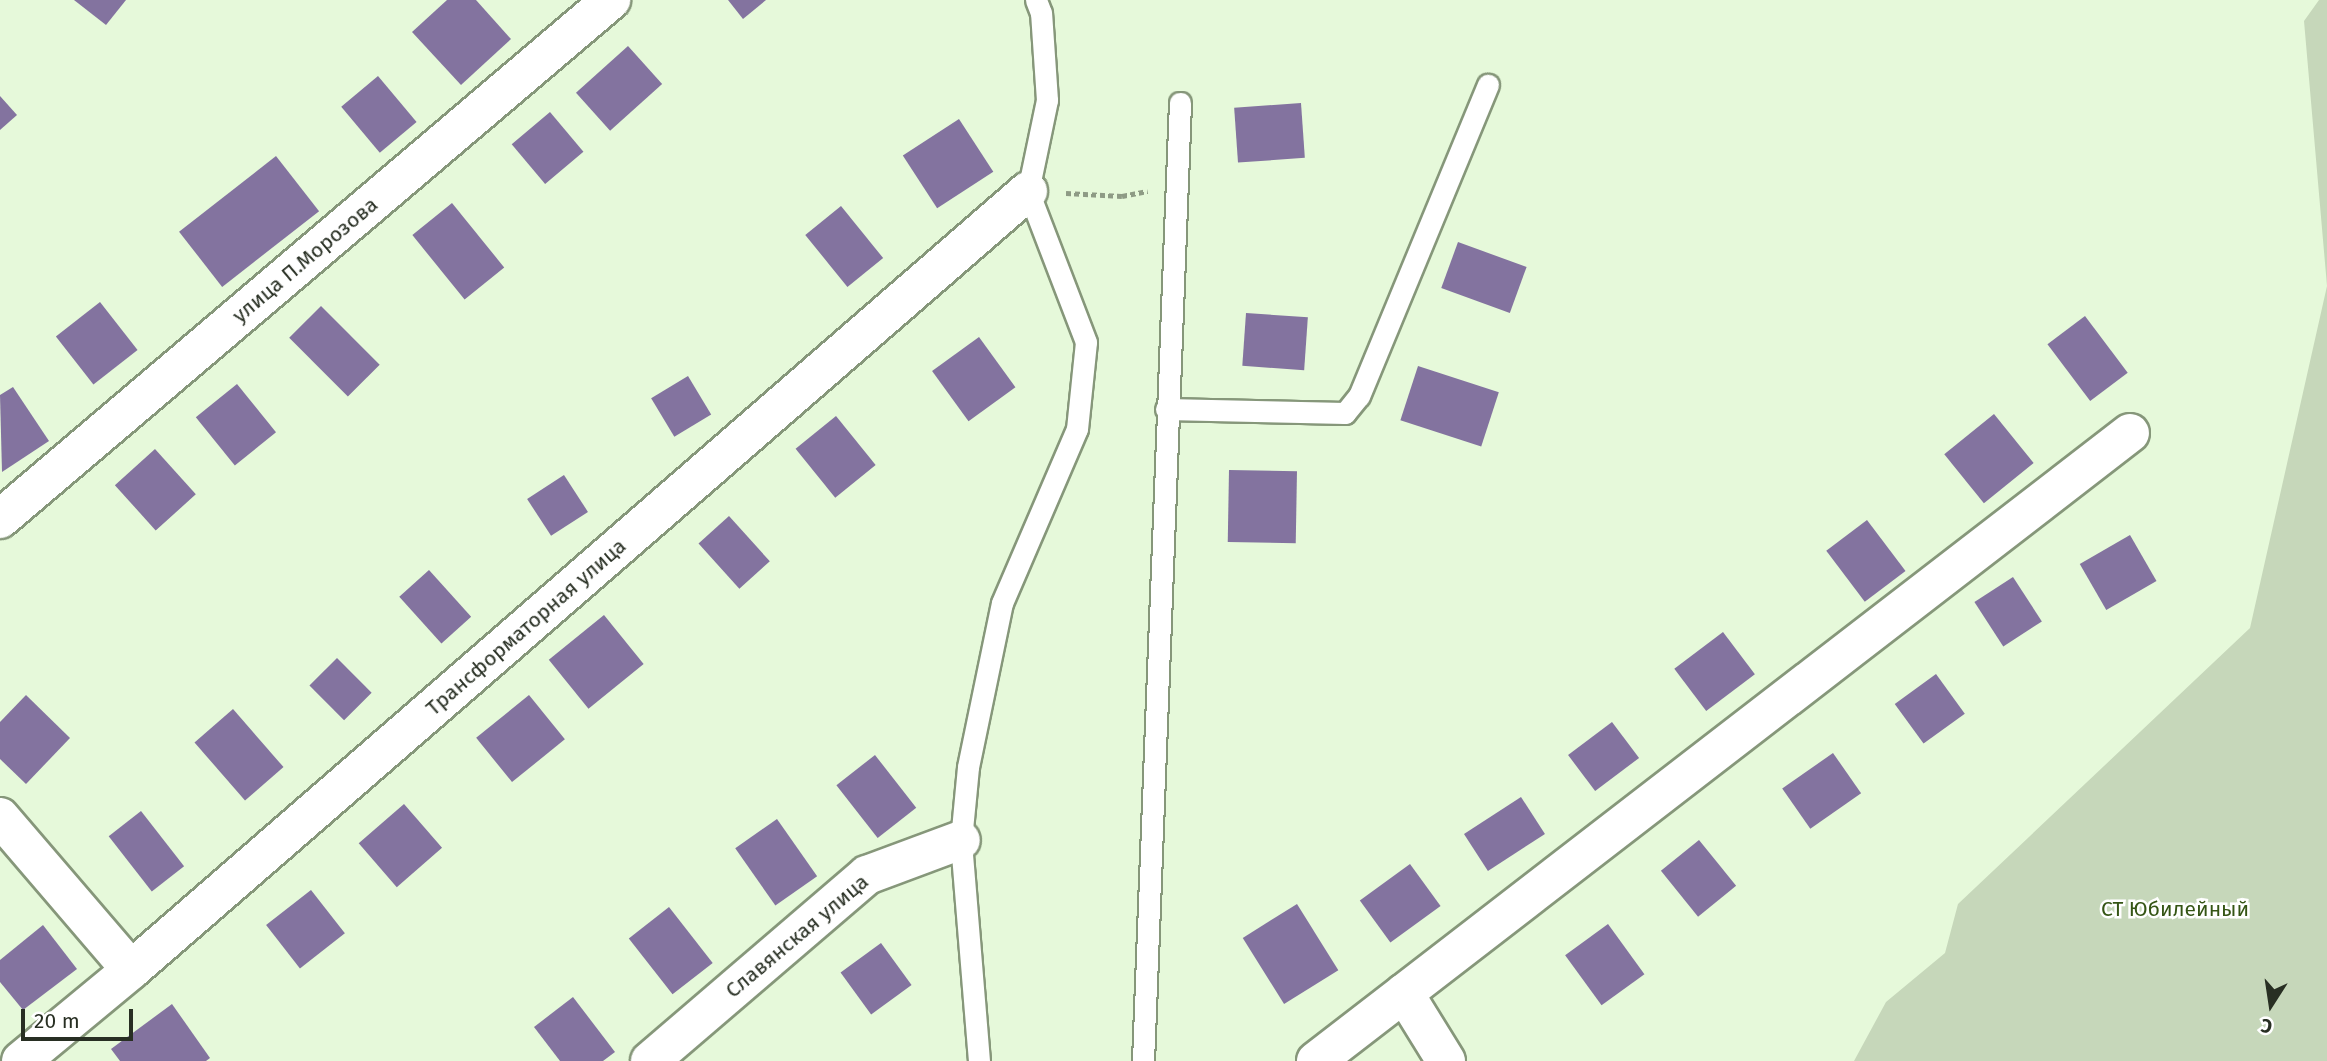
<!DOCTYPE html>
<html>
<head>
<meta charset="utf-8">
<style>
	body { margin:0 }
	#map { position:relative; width:2327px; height:1061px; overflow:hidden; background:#e6f9da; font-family:"Fira Sans",sans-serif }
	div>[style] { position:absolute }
	.green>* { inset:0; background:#c6d7ba }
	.building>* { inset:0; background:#83739f; transform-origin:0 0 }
	.path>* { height:4.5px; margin-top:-2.25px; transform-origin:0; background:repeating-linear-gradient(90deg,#8e9b85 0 5px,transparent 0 8.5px) }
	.roads { filter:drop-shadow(2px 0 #86977a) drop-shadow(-2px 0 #86977a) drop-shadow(0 2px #86977a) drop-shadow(0 -2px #86977a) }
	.lane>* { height:21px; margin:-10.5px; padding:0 10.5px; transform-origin:10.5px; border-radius:10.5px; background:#fff }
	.street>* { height:38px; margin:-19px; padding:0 19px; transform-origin:19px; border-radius:19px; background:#fff }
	span { translate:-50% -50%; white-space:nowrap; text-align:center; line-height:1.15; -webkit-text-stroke:5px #fff; paint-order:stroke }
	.street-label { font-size:21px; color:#282f23 }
	.park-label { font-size:21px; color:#355515 }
	.north { position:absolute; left:2236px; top:970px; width:70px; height:70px; -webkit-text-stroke:5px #fff; paint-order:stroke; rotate:192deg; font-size:19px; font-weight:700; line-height:28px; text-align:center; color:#282f23 }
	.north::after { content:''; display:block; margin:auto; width:24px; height:32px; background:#282f23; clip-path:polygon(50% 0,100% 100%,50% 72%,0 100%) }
	.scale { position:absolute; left:21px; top:1009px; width:112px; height:32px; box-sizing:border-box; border:4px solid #282f23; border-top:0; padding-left:9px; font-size:21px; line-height:24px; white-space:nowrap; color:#282f23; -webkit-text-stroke:5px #fff; paint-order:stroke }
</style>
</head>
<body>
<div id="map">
	<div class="green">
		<div style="clip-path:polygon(2319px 0,2327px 0,2327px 1061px,1854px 1061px,1886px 1002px,1945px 953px,1958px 904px,2250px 628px,2327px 286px,2304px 21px)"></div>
	</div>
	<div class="building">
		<div style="clip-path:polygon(74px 0,126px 0,106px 25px)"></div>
		<div style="clip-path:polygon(447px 0,476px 0,511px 39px,461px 85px,412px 32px)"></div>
		<div style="clip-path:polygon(728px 0,766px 0,743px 19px)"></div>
		<div style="left:628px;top:46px;width:51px;height:70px;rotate:48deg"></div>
		<div style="left:378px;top:76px;width:60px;height:48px;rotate:50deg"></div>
		<div style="clip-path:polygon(0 96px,17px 115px,0 130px)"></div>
		<div style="left:1301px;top:103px;width:55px;height:67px;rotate:86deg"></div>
		<div style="left:550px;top:112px;width:52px;height:50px;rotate:50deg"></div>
		<div style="left:959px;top:119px;width:63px;height:67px;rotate:57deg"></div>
		<div style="left:276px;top:156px;width:70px;height:123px;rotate:52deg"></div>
		<div style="left:452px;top:203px;width:83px;height:51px;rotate:51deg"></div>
		<div style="left:841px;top:206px;width:67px;height:46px;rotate:51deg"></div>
		<div style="left:1458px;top:242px;width:73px;height:49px;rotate:20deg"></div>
		<div style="left:100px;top:302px;width:61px;height:56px;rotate:52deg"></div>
		<div style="left:321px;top:306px;width:83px;height:45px;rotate:45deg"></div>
		<div style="left:1246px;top:313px;width:62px;height:53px;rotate:4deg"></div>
		<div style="left:2085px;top:316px;width:71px;height:47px;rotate:53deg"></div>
		<div style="left:979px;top:337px;width:62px;height:58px;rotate:54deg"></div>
		<div style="left:1418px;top:366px;width:85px;height:57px;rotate:18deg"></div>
		<div style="left:688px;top:376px;width:45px;height:43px;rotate:59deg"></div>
		<div style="left:237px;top:384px;width:62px;height:53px;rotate:51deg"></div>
		<div style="clip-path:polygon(13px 387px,49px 441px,2px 472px,0 395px)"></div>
		<div style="left:1994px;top:414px;width:63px;height:64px;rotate:51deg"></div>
		<div style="left:836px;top:416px;width:63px;height:52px;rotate:51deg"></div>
		<div style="left:155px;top:449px;width:61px;height:54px;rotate:48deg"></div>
		<div style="left:1229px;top:470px;width:68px;height:72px;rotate:1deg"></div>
		<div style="left:564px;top:475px;width:44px;height:44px;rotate:57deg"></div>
		<div style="left:729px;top:516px;width:61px;height:41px;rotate:48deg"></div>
		<div style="left:1867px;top:520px;width:64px;height:51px;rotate:53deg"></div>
		<div style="left:2130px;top:535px;width:53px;height:58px;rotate:60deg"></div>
		<div style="left:429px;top:570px;width:63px;height:40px;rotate:48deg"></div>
		<div style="left:2013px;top:577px;width:53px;height:46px;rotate:57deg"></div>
		<div style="left:604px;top:615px;width:63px;height:71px;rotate:51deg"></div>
		<div style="left:1723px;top:632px;width:53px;height:61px;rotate:53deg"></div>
		<div style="left:337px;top:658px;width:49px;height:39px;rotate:45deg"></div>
		<div style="left:1936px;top:674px;width:49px;height:51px;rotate:54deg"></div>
		<div style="clip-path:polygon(26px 695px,70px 738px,26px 784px,0 759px,0 722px)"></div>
		<div style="left:529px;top:695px;width:57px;height:68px;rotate:51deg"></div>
		<div style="left:233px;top:709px;width:77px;height:51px;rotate:49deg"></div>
		<div style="left:1612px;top:722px;width:45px;height:55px;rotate:53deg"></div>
		<div style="left:1833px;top:753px;width:49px;height:62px;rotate:55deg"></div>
		<div style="left:875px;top:755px;width:67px;height:49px;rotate:52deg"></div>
		<div style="left:1521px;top:797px;width:44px;height:68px;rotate:57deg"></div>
		<div style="left:404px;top:804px;width:58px;height:60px;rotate:49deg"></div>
		<div style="left:141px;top:811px;width:70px;height:41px;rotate:52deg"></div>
		<div style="left:777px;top:819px;width:70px;height:51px;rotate:55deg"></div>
		<div style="left:1699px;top:840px;width:59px;height:49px;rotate:51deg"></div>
		<div style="left:1410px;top:864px;width:52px;height:62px;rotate:54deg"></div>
		<div style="left:311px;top:890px;width:55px;height:57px;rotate:52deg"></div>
		<div style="left:1297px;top:904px;width:78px;height:64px;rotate:58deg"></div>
		<div style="left:669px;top:907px;width:71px;height:51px;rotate:52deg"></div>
		<div style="left:1608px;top:924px;width:62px;height:53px;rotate:54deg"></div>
		<div style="clip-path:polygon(43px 925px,77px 969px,23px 1010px,0 982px,0 960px)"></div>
		<div style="left:881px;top:943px;width:52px;height:50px;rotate:54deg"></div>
		<div style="clip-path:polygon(573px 997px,615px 1052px,603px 1061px,560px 1061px,534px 1027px)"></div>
		<div style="clip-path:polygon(172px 1004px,210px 1058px,206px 1061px,120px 1061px,111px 1049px)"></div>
	</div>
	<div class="path">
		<div style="left:1066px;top:193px;width:56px;rotate:3.1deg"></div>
		<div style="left:1122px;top:196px;width:26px;rotate:-11deg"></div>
	</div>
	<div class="roads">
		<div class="lane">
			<div style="left:1166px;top:409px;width:179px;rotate:1.3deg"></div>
			<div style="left:1345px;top:413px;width:22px;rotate:-51deg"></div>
			<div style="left:1359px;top:396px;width:337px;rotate:-67.5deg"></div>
			<div style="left:979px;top:1061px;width:222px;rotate:-94.7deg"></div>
			<div style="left:961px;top:840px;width:73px;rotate:-84.5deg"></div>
			<div style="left:968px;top:767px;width:167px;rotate:-78.3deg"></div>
			<div style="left:1002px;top:603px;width:189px;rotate:-66.7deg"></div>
			<div style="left:1077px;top:429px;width:87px;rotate:-84.1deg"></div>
			<div style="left:1086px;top:342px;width:162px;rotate:-111deg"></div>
			<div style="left:1028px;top:191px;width:93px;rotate:-78.2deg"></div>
			<div style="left:1047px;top:100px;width:87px;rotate:-93.9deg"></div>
			<div style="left:1041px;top:13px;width:14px;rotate:-111deg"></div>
			<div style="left:1143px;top:1061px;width:959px;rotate:-87.79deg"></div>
		</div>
		<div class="street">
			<div style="left:0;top:519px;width:802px;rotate:-40.35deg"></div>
			<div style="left:0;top:817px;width:201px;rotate:49.4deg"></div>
			<div style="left:1404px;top:993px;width:80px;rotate:58.3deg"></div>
			<div style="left:21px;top:1061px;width:143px;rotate:-39.6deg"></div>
			<div style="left:131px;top:970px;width:1188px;rotate:-40.97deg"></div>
			<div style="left:650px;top:1061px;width:286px;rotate:-40.6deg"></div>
			<div style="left:867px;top:875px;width:100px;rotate:-20.4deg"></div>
			<div style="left:1316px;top:1061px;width:1028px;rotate:-37.65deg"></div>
		</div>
	</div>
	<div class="street-label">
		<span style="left:305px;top:260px;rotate:-40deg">улица П.Морозова</span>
		<span style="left:526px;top:627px;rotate:-41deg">Трансформаторная улица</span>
		<span style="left:797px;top:936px;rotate:-40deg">Славянская улица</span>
	</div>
	<div class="park-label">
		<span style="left:2175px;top:909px">СТ Юбилейный</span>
	</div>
	<div class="north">С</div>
	<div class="scale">20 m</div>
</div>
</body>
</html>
